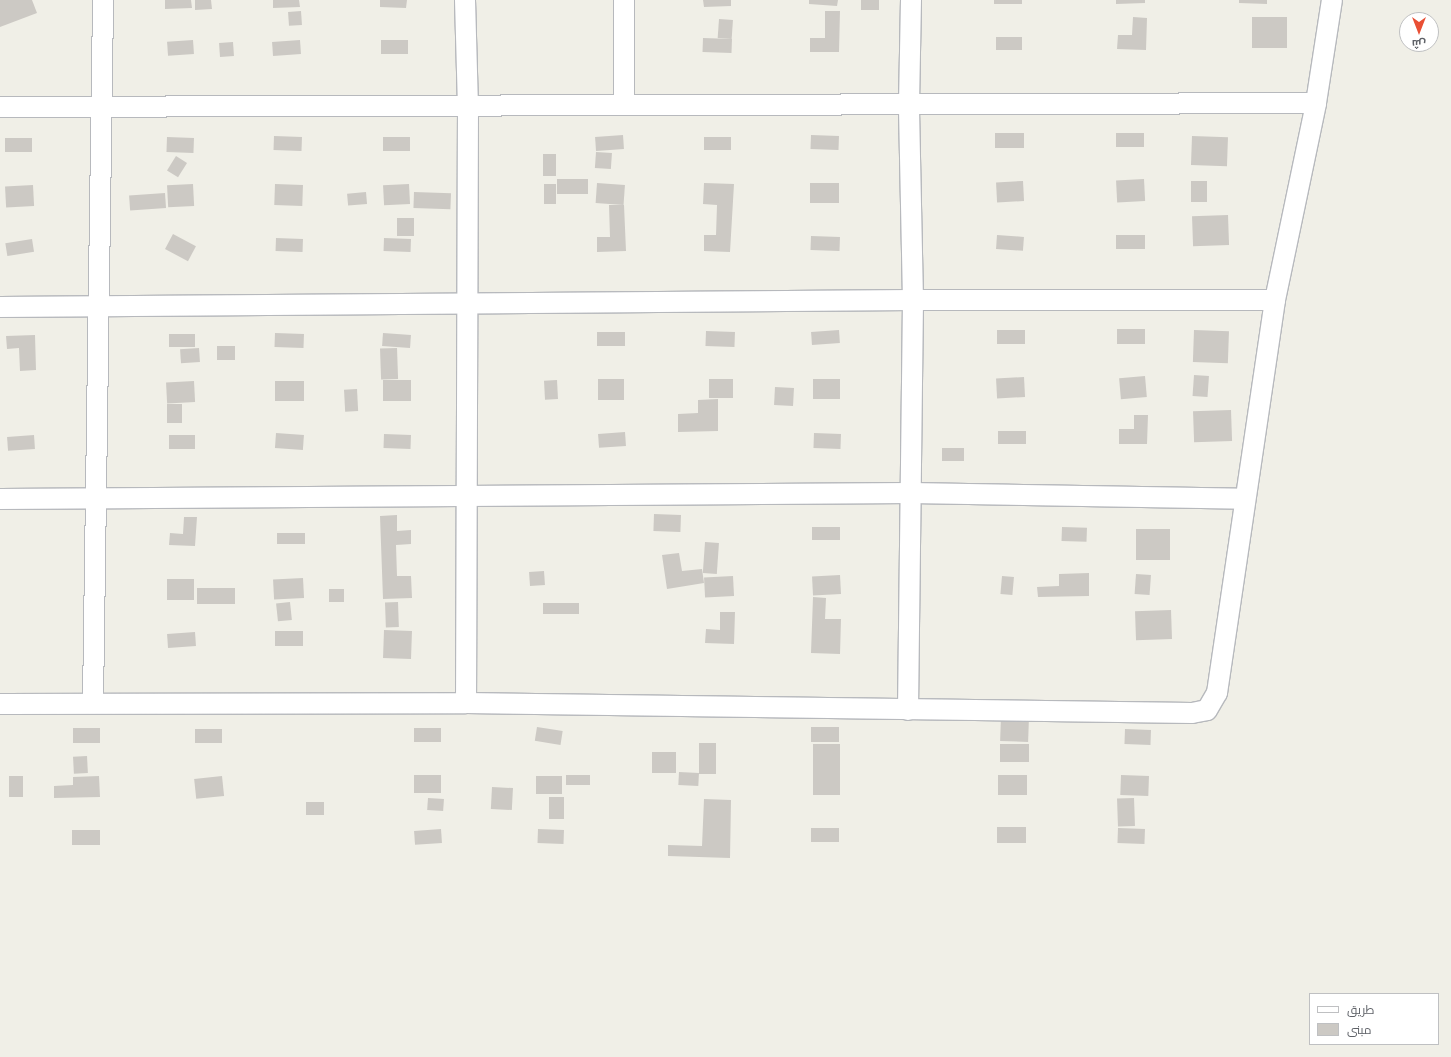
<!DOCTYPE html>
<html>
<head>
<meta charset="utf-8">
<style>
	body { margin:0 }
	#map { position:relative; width:1451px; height:1057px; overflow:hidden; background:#f0efe7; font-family:Raleway,Cairo,sans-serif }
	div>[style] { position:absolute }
	.building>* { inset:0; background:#ccc9c4; transform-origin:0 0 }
	.roads { filter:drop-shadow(1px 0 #b7b9bd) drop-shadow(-1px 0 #b7b9bd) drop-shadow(0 1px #b7b9bd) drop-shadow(0 -1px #b7b9bd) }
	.minor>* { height:20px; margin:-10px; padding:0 10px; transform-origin:10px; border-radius:10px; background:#fff }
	span { translate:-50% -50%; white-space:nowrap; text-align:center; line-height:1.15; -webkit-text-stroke:3px #fff; paint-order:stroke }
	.legend { position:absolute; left:1309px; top:993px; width:130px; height:52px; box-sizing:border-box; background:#fff; border:1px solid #bfc0c2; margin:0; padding:5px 7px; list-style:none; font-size:12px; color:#5e6167 }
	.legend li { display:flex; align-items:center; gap:8px; height:20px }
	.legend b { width:20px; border:1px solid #bfc0c2 }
	.north { position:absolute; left:1399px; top:12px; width:40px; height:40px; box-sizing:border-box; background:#fff; border:1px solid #bfc0c2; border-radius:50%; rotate:180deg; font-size:11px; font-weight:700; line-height:16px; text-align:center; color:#5e6167 }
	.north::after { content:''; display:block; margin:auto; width:14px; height:18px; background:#e94f34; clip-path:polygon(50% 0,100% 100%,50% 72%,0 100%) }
</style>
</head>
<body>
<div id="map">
	<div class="building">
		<div style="clip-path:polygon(0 0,32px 0,37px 13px,0 27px)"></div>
		<div style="clip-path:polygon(165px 0,191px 0,192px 8px,165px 9px)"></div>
		<div style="clip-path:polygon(195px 0,211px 0,212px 9px,195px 10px)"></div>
		<div style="clip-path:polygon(273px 0,299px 0,300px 7px,273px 8px)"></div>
		<div style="clip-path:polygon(380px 0,407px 0,406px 8px,380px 7px)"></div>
		<div style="clip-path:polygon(703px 0,731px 0,731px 6px,704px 7px)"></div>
		<div style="clip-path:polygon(809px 0,838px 0,837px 6px,809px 4px)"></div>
		<div style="left:861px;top:0;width:18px;height:10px"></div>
		<div style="left:994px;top:0;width:28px;height:4px"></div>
		<div style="clip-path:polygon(1116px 0,1145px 0,1145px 3px,1116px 4px)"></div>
		<div style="clip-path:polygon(1239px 0,1267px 0,1267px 4px,1239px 3px)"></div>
		<div style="left:301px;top:11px;width:14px;height:13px;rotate:86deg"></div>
		<div style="clip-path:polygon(825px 11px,840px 11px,839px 52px,810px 52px,810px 38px,825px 38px)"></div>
		<div style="clip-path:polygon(1133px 17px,1147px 18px,1146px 50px,1117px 49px,1118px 35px,1132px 35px)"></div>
		<div style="left:1252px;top:17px;width:35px;height:31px"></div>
		<div style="left:719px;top:19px;width:14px;height:19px;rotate:4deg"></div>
		<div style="left:996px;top:37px;width:26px;height:13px"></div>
		<div style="left:703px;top:38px;width:29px;height:14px;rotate:2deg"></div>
		<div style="left:193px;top:40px;width:14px;height:26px;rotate:86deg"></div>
		<div style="left:300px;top:40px;width:14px;height:28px;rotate:86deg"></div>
		<div style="left:381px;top:40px;width:27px;height:14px"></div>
		<div style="left:233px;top:42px;width:14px;height:14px;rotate:86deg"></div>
		<div style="left:1024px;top:133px;width:15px;height:29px;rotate:90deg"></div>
		<div style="left:1144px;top:133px;width:14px;height:28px;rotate:90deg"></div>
		<div style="left:623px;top:135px;width:14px;height:28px;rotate:86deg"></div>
		<div style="left:811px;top:135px;width:28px;height:14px;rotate:2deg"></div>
		<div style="left:274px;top:136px;width:28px;height:14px;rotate:2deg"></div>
		<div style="left:1192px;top:136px;width:36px;height:29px;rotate:2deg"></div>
		<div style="left:167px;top:137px;width:27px;height:15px;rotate:2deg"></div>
		<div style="left:410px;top:137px;width:14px;height:27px;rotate:90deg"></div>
		<div style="left:704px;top:137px;width:27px;height:13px"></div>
		<div style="left:5px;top:138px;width:27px;height:14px"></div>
		<div style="left:596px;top:152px;width:16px;height:16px;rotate:4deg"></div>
		<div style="left:543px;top:154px;width:13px;height:22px"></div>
		<div style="left:176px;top:156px;width:13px;height:17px;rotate:32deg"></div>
		<div style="left:557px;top:179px;width:31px;height:15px"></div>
		<div style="left:1144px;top:179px;width:22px;height:28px;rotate:87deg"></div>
		<div style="left:1023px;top:181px;width:20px;height:27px;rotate:87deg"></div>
		<div style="left:1191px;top:181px;width:16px;height:21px"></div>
		<div style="left:597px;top:183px;width:28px;height:20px;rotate:4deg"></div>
		<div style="clip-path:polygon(704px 183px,734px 184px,730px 252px,704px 251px,704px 235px,716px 235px,717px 205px,703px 204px)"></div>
		<div style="left:810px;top:183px;width:29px;height:20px"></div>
		<div style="left:193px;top:184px;width:22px;height:26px;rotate:87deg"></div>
		<div style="left:275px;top:184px;width:28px;height:21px;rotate:2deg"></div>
		<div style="left:409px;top:184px;width:20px;height:26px;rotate:87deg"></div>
		<div style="left:544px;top:184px;width:12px;height:20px"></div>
		<div style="left:33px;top:185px;width:21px;height:28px;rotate:87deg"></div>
		<div style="left:366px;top:192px;width:12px;height:19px;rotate:85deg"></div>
		<div style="left:414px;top:192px;width:37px;height:16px;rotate:2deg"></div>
		<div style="left:165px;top:193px;width:15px;height:36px;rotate:86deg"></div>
		<div style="clip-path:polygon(609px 205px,624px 205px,626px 251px,597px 252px,597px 237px,610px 237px)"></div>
		<div style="left:1228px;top:215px;width:30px;height:36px;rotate:88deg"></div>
		<div style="left:397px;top:218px;width:17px;height:18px"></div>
		<div style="left:173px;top:234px;width:26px;height:17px;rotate:28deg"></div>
		<div style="left:997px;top:235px;width:27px;height:14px;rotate:4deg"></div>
		<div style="left:1145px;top:235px;width:14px;height:29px;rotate:90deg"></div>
		<div style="left:811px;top:236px;width:29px;height:14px;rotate:2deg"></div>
		<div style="left:276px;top:238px;width:27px;height:13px;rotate:2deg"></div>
		<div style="left:384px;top:238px;width:27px;height:13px;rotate:2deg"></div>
		<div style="left:32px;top:239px;width:13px;height:27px;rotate:81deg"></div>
		<div style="left:1117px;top:329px;width:28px;height:15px"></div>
		<div style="left:839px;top:330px;width:13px;height:28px;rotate:86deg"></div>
		<div style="left:997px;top:330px;width:28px;height:14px"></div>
		<div style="left:1194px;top:330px;width:35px;height:32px;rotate:2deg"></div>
		<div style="left:706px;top:331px;width:29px;height:15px;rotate:2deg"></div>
		<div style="left:625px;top:332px;width:14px;height:28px;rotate:90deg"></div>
		<div style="left:275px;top:333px;width:29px;height:14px;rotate:2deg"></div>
		<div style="left:383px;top:333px;width:28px;height:13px;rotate:4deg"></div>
		<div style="left:169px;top:334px;width:26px;height:13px"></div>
		<div style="clip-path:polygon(35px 335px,36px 370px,20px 371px,19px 348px,7px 349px,6px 336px)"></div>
		<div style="left:217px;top:346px;width:18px;height:14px"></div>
		<div style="left:199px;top:348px;width:14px;height:19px;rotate:86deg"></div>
		<div style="left:397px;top:348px;width:31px;height:17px;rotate:88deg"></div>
		<div style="left:1194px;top:375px;width:15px;height:21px;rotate:4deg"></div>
		<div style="left:1145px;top:376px;width:21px;height:26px;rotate:85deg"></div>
		<div style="left:1024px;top:377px;width:20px;height:28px;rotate:87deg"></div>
		<div style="left:598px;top:379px;width:26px;height:21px"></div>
		<div style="left:709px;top:379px;width:24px;height:19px"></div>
		<div style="left:813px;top:379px;width:27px;height:20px"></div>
		<div style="left:411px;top:380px;width:21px;height:28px;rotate:90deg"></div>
		<div style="left:557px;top:380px;width:19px;height:13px;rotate:87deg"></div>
		<div style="left:194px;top:381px;width:21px;height:28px;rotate:87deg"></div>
		<div style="left:304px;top:381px;width:20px;height:29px;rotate:90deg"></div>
		<div style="left:775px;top:387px;width:19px;height:18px;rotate:3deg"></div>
		<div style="left:357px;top:389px;width:22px;height:13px;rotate:87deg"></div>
		<div style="clip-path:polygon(718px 399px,718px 431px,678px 432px,678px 414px,698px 413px,698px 400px)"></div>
		<div style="left:167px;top:404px;width:15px;height:19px"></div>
		<div style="left:1231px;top:410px;width:31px;height:38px;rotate:88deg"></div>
		<div style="clip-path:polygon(1134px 415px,1148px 415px,1147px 444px,1119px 444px,1119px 429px,1134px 429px)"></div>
		<div style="left:1026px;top:431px;width:13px;height:28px;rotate:90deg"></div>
		<div style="left:625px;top:432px;width:14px;height:27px;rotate:86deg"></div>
		<div style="left:276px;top:433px;width:28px;height:15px;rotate:4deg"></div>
		<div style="left:814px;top:433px;width:27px;height:15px;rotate:2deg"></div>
		<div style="left:384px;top:434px;width:27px;height:14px;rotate:2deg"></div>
		<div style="left:34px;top:435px;width:14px;height:27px;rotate:86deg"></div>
		<div style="left:169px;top:435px;width:26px;height:14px"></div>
		<div style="left:942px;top:448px;width:22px;height:13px"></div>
		<div style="left:654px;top:514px;width:27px;height:17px;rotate:2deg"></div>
		<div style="clip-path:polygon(397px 515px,397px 531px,411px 530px,411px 544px,396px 545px,397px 576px,411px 576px,412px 598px,383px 599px,380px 516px)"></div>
		<div style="clip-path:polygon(184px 517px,197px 517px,195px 546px,169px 545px,170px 533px,183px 534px)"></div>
		<div style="left:840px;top:527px;width:13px;height:28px;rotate:90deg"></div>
		<div style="left:1062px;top:527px;width:25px;height:14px;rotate:2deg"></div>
		<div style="left:1136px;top:529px;width:34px;height:31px"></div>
		<div style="left:277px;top:533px;width:28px;height:11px"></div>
		<div style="left:705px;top:542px;width:14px;height:31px;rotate:4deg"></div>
		<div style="clip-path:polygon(679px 553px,682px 571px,702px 569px,704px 583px,667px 589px,662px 555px)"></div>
		<div style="left:544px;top:571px;width:14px;height:15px;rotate:86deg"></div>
		<div style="clip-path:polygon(1089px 573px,1089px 596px,1038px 597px,1037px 587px,1059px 586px,1059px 574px)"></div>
		<div style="left:1136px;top:574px;width:15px;height:20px;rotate:4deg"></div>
		<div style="left:840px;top:575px;width:19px;height:28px;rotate:87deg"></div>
		<div style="left:733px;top:576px;width:20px;height:29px;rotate:87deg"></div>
		<div style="left:1002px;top:576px;width:12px;height:18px;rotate:5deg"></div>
		<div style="left:303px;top:578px;width:20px;height:30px;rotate:87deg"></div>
		<div style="left:194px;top:579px;width:21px;height:27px;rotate:90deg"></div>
		<div style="left:235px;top:588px;width:16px;height:38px;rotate:90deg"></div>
		<div style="left:344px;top:589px;width:13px;height:15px;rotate:90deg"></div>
		<div style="clip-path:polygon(813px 597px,826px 598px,825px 619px,841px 619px,840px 654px,811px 653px)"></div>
		<div style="left:290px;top:602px;width:18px;height:14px;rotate:84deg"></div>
		<div style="left:398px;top:602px;width:25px;height:13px;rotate:88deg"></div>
		<div style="left:579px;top:603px;width:11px;height:36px;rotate:90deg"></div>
		<div style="left:1171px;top:610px;width:29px;height:36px;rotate:88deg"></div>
		<div style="clip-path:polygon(720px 612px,735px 612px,734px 644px,705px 643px,706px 629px,720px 630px)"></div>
		<div style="left:384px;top:630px;width:28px;height:28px;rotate:2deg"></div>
		<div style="left:275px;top:631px;width:28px;height:15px"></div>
		<div style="left:195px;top:632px;width:14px;height:28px;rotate:86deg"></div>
		<div style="left:1001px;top:716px;width:28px;height:25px;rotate:2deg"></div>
		<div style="left:537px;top:727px;width:26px;height:14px;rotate:9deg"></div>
		<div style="left:811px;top:727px;width:28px;height:15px"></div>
		<div style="left:100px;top:728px;width:15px;height:27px;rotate:90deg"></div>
		<div style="left:414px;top:728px;width:27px;height:14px"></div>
		<div style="left:195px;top:729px;width:27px;height:14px"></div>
		<div style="left:1125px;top:729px;width:26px;height:15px;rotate:2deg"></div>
		<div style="left:699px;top:743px;width:17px;height:31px"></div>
		<div style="left:813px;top:744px;width:27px;height:51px"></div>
		<div style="left:1000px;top:744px;width:29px;height:18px"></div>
		<div style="left:652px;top:752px;width:24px;height:21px"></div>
		<div style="left:87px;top:756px;width:17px;height:14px;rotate:87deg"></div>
		<div style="left:679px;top:772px;width:20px;height:13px;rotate:3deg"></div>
		<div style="left:441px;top:775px;width:18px;height:27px;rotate:90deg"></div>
		<div style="left:566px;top:775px;width:24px;height:10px"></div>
		<div style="left:998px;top:775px;width:29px;height:20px"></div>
		<div style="left:1121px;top:775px;width:28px;height:20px;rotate:2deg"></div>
		<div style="left:23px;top:776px;width:21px;height:14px;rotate:90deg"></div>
		<div style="clip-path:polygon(99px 776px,100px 797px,54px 798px,54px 786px,73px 785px,73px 777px)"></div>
		<div style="left:222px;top:776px;width:20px;height:28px;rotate:84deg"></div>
		<div style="left:562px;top:776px;width:18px;height:26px;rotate:90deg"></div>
		<div style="left:492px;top:787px;width:21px;height:22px;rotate:3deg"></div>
		<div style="left:564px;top:797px;width:22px;height:15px;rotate:90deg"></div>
		<div style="left:428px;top:798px;width:16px;height:12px;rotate:4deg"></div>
		<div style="left:1134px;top:798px;width:28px;height:17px;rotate:88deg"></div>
		<div style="clip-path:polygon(704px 799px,731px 800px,730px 858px,668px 856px,668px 845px,702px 846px)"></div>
		<div style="left:306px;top:802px;width:18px;height:13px"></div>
		<div style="left:997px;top:827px;width:29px;height:16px"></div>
		<div style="left:839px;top:828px;width:14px;height:28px;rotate:90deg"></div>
		<div style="left:1118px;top:828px;width:27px;height:15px;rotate:2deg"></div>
		<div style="left:441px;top:829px;width:14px;height:27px;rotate:86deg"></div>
		<div style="left:538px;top:829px;width:26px;height:14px;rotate:2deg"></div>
		<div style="left:72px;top:830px;width:28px;height:15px"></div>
	</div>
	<div class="roads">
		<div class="minor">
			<div style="left:465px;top:0;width:106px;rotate:88.4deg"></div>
			<div style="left:468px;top:106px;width:597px;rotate:90.19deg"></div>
			<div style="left:624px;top:105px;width:105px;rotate:-90deg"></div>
			<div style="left:0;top:107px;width:1316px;rotate:-0.17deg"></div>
			<div style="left:0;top:307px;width:913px;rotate:-0.44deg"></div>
			<div style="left:913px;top:300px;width:362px"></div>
			<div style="left:0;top:499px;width:911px;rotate:-0.38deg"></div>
			<div style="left:911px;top:493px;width:334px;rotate:1deg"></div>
			<div style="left:93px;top:702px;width:702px;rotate:-89.18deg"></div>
			<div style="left:0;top:704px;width:466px;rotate:-0.1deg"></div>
			<div style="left:466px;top:703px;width:726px;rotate:0.79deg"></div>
			<div style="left:1192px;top:713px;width:15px;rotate:-11deg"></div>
			<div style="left:1207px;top:710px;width:20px;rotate:-60deg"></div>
			<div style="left:1217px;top:693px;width:397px;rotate:-81.6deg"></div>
			<div style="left:1275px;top:300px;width:201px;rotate:-78.2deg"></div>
			<div style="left:1316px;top:103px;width:104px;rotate:-81.2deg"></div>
			<div style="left:908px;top:710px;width:410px;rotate:-89.3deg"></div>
			<div style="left:913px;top:300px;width:196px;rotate:-91.2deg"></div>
			<div style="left:909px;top:104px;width:104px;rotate:-88.9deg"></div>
		</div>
	</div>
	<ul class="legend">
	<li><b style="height:5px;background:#fff"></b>طريق</li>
	<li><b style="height:11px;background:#ccc9c4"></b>مبنى</li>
	</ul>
	<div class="north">ش</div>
</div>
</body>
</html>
